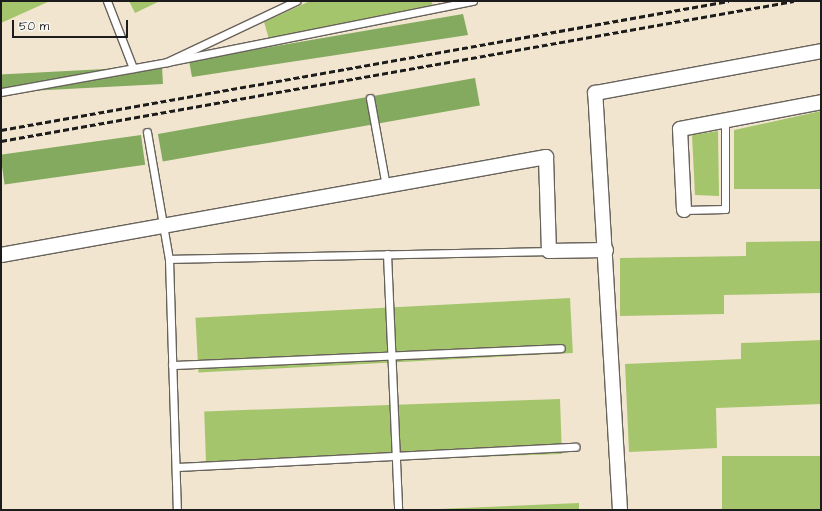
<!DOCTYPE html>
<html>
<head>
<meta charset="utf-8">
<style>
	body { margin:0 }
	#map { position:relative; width:822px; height:511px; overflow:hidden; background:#f2e5cf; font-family:"Architects Daughter",sans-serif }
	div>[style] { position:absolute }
	.green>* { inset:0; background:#a5c56d; transform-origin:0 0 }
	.forest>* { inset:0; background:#84aa60; transform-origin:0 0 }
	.roads { filter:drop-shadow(1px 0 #67625b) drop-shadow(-1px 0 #67625b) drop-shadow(0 1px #67625b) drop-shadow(0 -1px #67625b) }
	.lane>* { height:7px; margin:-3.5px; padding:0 3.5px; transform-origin:3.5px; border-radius:3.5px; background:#fff }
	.street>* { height:14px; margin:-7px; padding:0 7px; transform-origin:7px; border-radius:7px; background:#fff }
	.rail>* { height:3px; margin-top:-1.5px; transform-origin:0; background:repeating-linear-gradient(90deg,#1c1c1c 0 6px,transparent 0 9px) }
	span { translate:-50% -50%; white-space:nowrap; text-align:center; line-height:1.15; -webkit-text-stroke:3.5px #f6f6f2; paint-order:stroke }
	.frame { position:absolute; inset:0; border:2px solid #1c1c1c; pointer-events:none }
	.scale { position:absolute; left:12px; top:20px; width:116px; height:18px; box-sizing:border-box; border:2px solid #1c1c1c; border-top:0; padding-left:5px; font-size:12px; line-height:14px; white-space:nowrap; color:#1c1c1c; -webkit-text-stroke:3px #f6f6f2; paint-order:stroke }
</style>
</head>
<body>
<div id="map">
	<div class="green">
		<div style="clip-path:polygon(1px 1px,50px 1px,1px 23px)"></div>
		<div style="clip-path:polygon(129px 1px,160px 1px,135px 13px)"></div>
		<div style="clip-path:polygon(310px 1px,431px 1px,433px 5px,269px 39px,264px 22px)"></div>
		<div style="clip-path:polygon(821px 111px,821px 189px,734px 189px,734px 130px)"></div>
		<div style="clip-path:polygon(718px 131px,719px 196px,695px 195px,692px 135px)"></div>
		<div style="clip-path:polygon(821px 241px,821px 293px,724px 295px,724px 314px,620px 316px,620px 258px,746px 256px,746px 242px)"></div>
		<div style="left:570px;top:298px;width:55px;height:375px;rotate:87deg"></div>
		<div style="clip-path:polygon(821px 340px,821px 404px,716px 408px,717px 448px,629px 452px,625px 364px,741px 359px,741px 343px)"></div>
		<div style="left:560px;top:399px;width:55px;height:356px;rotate:88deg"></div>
		<div style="left:821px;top:456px;width:54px;height:99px;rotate:90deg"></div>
		<div style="clip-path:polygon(579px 503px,579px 510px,414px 510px)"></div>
	</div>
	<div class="forest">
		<div style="clip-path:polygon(463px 14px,468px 35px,192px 77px,189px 61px)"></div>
		<div style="left:162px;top:66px;width:18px;height:163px;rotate:87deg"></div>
		<div style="left:475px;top:78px;width:28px;height:322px;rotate:80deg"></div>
		<div style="left:141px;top:135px;width:30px;height:142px;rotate:82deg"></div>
	</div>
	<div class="roads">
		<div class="lane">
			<div style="left:107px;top:1px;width:72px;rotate:68.8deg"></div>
			<div style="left:167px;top:62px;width:312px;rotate:-11.3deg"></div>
			<div style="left:1px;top:92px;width:169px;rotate:-10.2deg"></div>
			<div style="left:167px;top:62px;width:143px;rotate:-25.3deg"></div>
			<div style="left:370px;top:98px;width:89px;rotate:79.7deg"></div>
			<div style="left:147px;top:132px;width:129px;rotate:80.2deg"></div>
			<div style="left:169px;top:259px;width:380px;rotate:-1.2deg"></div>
			<div style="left:684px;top:210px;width:41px;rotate:-1.4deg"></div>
			<div style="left:725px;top:209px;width:89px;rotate:-90deg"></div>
			<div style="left:387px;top:254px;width:256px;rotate:87.5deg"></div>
			<div style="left:169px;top:259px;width:251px;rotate:88.2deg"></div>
			<div style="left:172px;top:365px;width:389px;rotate:-2.5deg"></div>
			<div style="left:176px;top:467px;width:400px;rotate:-2.9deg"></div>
		</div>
		<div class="street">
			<div style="left:684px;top:210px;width:81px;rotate:-92.8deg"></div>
			<div style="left:680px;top:129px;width:144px;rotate:-10.8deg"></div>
			<div style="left:1px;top:255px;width:554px;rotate:-10.19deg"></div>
			<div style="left:546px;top:157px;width:94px;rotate:88.2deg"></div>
			<div style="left:549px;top:251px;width:57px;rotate:-1deg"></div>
			<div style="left:620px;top:510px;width:418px;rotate:-93.4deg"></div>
			<div style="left:595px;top:93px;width:230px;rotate:-10.5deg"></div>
		</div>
	</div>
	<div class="rail">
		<div style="left:1px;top:130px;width:739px;rotate:-10.05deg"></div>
		<div style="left:1px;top:141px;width:805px;rotate:-10.01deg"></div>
	</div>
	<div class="frame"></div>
	<div class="scale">50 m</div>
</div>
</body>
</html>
